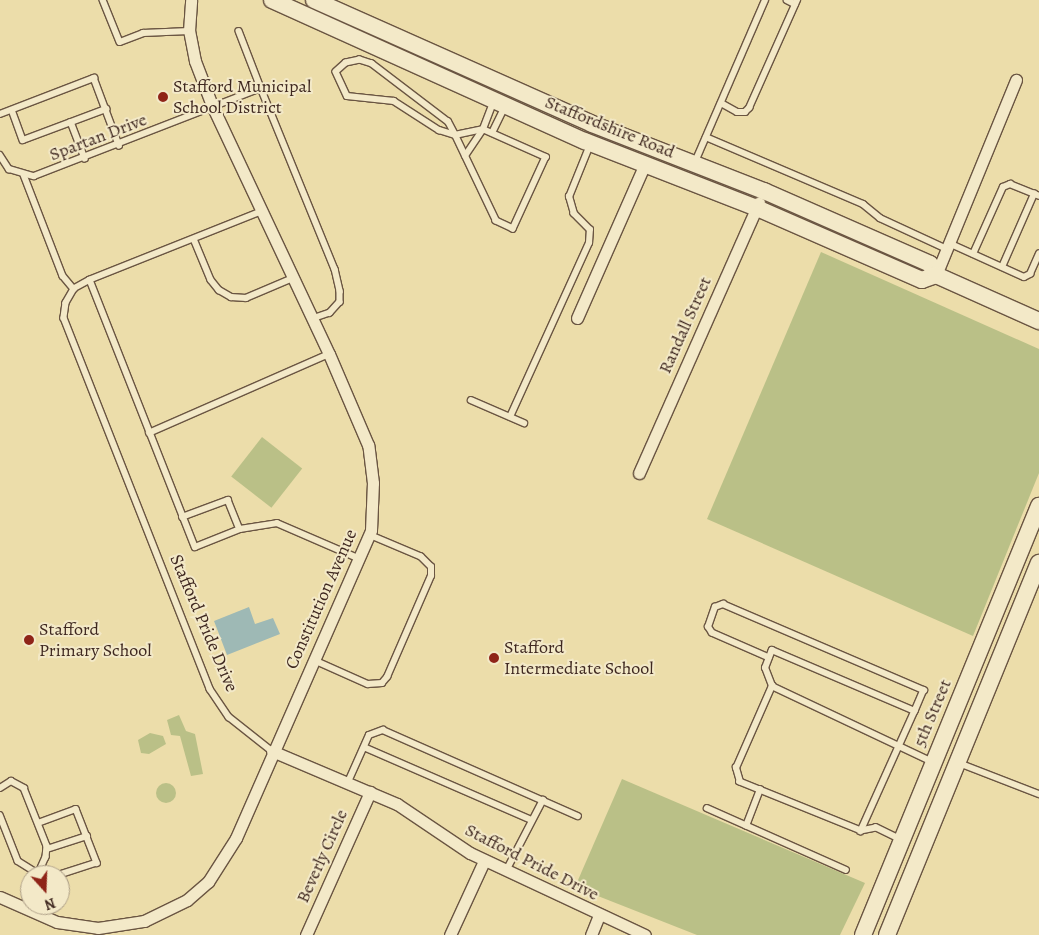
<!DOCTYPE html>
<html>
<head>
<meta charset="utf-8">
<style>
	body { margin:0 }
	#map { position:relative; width:1039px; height:935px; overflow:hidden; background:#ecddaa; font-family:Alegreya,serif }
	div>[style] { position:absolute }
	.green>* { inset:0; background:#bac087; transform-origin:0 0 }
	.round { border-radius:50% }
	.water>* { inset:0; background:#9eb9b5 }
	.roads { filter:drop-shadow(1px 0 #6a5542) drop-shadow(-1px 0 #6a5542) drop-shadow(0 1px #6a5542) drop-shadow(0 -1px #6a5542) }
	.service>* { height:5.5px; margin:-2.75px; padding:0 2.75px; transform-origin:2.75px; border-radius:2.75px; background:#f3e9c8 }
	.minor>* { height:11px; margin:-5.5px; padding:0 5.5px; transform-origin:5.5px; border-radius:5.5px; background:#f3e9c8 }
	.secondary>* { height:16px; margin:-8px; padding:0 8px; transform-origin:8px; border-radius:8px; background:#f3e9c8 }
	.dots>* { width:14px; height:14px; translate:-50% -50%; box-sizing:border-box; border:2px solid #f3e9c8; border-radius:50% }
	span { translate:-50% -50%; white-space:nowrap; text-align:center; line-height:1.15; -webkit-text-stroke:4px #f3e9c8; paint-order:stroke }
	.poi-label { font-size:18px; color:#3f2820 }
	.left { translate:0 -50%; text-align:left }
	.street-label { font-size:18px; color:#3f2820 }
	.north { position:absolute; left:20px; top:865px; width:50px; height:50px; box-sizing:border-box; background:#f3e9c8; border:1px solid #ab9c85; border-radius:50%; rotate:160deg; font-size:14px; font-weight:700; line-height:20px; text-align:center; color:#3f2820 }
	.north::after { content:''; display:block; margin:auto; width:18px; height:22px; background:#8f2418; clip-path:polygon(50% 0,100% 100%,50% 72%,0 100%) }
</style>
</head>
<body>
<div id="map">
	<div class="green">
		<div style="clip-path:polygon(821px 252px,1039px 349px,1039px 473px,973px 636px,707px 519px)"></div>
		<div style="left:262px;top:437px;width:51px;height:50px;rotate:38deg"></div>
		<div style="clip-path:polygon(179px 715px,186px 731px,195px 734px,203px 774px,191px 776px,180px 736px,171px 735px,167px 720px)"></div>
		<div style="clip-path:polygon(150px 733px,163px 736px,166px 744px,149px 754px,141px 753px,138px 740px)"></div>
		<div style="clip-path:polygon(622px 779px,865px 883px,840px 935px,697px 935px,575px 887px)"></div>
		<div class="round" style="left:156px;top:783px;width:20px;height:20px"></div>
	</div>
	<div class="water">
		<div style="clip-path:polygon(249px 607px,255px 624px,273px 618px,280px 634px,227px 655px,214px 621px)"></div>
	</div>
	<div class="roads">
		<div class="service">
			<div style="left:103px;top:0;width:45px;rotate:68deg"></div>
			<div style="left:120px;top:42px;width:25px;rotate:-21deg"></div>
			<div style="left:143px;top:33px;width:46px;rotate:-2.5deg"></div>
			<div style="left:787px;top:0;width:9px;rotate:27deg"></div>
			<div style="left:239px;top:31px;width:61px;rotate:68.9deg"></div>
			<div style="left:721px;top:103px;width:18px;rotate:29deg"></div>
			<div style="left:737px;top:112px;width:8px"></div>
			<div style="left:745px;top:112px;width:6px;rotate:-45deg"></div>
			<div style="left:749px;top:108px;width:118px;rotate:-66deg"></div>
			<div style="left:12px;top:110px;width:32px;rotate:70deg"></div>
			<div style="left:23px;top:140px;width:89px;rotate:-20.5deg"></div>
			<div style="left:0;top:114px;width:101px;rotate:-21deg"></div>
			<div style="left:94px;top:78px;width:72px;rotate:69.5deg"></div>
			<div style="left:71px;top:122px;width:39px;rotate:69deg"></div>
			<div style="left:492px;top:133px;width:28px;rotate:-64deg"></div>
			<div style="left:455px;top:135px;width:15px;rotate:-118deg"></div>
			<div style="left:448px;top:122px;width:96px;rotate:-142.7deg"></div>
			<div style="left:372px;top:64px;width:13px;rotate:-162deg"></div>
			<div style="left:360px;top:60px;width:14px;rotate:168deg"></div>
			<div style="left:346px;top:63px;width:13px;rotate:138deg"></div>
			<div style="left:336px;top:72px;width:26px;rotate:65deg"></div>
			<div style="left:347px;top:96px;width:47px;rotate:6.1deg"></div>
			<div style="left:394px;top:101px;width:54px;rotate:32.8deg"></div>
			<div style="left:439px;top:130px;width:17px;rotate:17deg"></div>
			<div style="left:455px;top:135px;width:29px;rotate:-12deg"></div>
			<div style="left:483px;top:129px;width:69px;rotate:24deg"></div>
			<div style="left:546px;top:157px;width:79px;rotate:114.6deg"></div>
			<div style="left:513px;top:229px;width:19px;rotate:-155deg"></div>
			<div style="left:496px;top:221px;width:95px;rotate:-115.5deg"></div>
			<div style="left:706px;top:137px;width:171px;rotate:23.1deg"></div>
			<div style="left:863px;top:204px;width:22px;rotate:39deg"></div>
			<div style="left:880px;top:218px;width:74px;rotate:24.8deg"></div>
			<div style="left:0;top:155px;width:17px;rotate:57deg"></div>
			<div style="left:9px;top:169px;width:26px;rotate:16deg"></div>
			<div style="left:34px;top:176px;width:243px;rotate:-21.2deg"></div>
			<div style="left:261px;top:88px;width:196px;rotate:67.8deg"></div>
			<div style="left:335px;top:269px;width:23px;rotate:77deg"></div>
			<div style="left:340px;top:291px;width:11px;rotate:90deg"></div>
			<div style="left:340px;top:302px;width:15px;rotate:132deg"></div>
			<div style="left:330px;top:313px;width:18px;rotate:161deg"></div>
			<div style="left:465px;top:156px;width:32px;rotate:-56deg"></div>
			<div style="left:483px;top:129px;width:30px;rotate:-69deg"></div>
			<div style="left:695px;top:162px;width:176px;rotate:-66.6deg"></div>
			<div style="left:24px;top:175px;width:108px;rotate:68.9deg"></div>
			<div style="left:63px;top:276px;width:17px;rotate:50deg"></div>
			<div style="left:261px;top:212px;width:184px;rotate:158.3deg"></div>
			<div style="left:90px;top:280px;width:18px;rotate:151deg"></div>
			<div style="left:74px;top:289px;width:16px;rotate:120deg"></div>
			<div style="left:66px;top:303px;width:15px;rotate:98deg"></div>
			<div style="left:64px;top:318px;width:399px;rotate:68.5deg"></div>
			<div style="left:210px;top:689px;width:34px;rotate:56deg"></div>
			<div style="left:229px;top:717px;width:55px;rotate:38.3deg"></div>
			<div style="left:194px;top:239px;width:44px;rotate:67.5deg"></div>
			<div style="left:211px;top:280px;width:13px;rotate:51deg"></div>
			<div style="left:219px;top:290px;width:14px;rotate:30deg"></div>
			<div style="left:231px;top:297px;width:15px;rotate:4deg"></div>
			<div style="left:246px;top:298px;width:51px;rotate:-23.1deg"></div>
			<div style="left:949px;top:243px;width:82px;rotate:24.4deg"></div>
			<div style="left:1024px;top:277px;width:7px;rotate:-27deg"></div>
			<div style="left:1030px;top:274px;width:22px;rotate:-66deg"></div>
			<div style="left:973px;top:254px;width:73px;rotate:-65.9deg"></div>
			<div style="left:1003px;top:187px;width:8px;rotate:-23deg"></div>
			<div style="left:1010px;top:184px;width:31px;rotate:22deg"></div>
			<div style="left:1002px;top:267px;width:80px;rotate:-66.3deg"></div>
			<div style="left:90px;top:280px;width:287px;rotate:68.5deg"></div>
			<div style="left:195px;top:547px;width:48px;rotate:-21.8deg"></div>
			<div style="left:240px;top:529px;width:37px;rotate:-9deg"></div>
			<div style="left:277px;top:523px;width:88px;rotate:23.4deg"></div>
			<div style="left:471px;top:400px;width:58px;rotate:23.5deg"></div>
			<div style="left:510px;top:417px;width:191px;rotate:-65.6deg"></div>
			<div style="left:589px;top:243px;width:13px;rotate:-86deg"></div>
			<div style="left:590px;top:230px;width:23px;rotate:-135deg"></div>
			<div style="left:574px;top:214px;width:18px;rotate:-106deg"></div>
			<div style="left:569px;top:197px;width:56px;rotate:-68deg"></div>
			<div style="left:149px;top:433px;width:197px;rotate:-23.7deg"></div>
			<div style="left:182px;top:517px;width:49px;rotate:-20.3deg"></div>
			<div style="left:228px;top:500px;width:31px;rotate:68deg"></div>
			<div style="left:769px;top:658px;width:62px;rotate:-156.3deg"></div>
			<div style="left:712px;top:633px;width:7px;rotate:-124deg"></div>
			<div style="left:708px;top:627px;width:21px;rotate:-71deg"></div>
			<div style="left:715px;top:607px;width:9px;rotate:-21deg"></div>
			<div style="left:723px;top:604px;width:219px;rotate:23.2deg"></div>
			<div style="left:924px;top:690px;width:23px;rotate:113deg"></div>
			<div style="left:314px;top:660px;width:59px;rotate:24deg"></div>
			<div style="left:368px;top:684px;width:14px;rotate:-4deg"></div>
			<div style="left:382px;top:683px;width:8px;rotate:-50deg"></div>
			<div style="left:387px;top:677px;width:110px;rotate:-66.5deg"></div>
			<div style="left:431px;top:576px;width:9px;rotate:-90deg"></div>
			<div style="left:431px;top:567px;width:14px;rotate:-135deg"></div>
			<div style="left:421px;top:557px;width:56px;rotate:-157.1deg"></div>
			<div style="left:772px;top:686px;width:19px;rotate:-111deg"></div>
			<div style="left:765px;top:668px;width:19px;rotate:-69deg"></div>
			<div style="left:772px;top:650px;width:155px;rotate:23.1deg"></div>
			<div style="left:915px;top:711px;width:132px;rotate:114.2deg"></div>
			<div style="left:364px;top:747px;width:183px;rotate:23.5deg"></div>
			<div style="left:959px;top:763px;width:86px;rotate:21.2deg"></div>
			<div style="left:348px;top:782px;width:51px;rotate:-65.9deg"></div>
			<div style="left:369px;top:735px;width:15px;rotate:-20deg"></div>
			<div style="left:383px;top:730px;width:213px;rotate:23.8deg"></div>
			<div style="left:0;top:788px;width:13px;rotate:-32deg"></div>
			<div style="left:11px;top:781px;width:15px;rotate:28deg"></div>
			<div style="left:24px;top:788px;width:62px;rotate:68.4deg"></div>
			<div style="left:47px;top:846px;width:11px;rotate:95deg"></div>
			<div style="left:46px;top:857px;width:20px;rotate:114deg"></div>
			<div style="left:707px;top:808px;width:152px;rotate:24deg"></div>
			<div style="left:0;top:815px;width:49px;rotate:68.6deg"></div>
			<div style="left:18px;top:861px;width:25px;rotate:32deg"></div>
			<div style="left:38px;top:823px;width:40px;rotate:-20.2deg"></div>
			<div style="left:76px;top:809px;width:58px;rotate:68.7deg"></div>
			<div style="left:97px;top:863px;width:39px;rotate:162deg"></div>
			<div style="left:746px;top:826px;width:39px;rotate:-69deg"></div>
			<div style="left:901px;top:840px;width:28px;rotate:-154deg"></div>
			<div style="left:876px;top:828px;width:15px;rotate:169deg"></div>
			<div style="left:861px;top:831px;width:131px;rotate:-158deg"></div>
			<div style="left:740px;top:782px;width:15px;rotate:-106deg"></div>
			<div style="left:736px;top:768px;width:90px;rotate:-66.3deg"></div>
			<div style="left:772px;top:686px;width:178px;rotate:25.3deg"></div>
			<div style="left:47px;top:849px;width:42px;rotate:-18deg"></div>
			<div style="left:41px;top:869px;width:17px;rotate:21deg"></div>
			<div style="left:506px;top:871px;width:80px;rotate:-62.5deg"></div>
			<div style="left:24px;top:907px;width:15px;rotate:-67deg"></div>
		</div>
		<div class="minor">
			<div style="left:936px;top:275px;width:211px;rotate:-67.7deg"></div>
			<div style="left:577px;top:318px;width:168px;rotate:-66.2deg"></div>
			<div style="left:639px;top:473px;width:296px;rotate:-66.1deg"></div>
			<div style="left:272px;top:751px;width:136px;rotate:23deg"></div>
			<div style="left:397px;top:804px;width:88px;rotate:33.9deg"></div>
			<div style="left:470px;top:853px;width:193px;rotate:25.1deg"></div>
			<div style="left:0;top:897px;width:62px;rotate:23.7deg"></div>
			<div style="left:57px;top:922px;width:41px;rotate:8.3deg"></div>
			<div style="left:98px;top:928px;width:47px;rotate:-8.7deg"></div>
			<div style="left:144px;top:921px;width:48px;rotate:-26deg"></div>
			<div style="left:187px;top:900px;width:28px;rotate:-41deg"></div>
			<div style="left:208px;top:882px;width:52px;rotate:-57.5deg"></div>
			<div style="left:236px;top:838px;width:336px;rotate:-66.3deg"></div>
			<div style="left:371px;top:530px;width:47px;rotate:-87.6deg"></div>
			<div style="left:373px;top:483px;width:38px;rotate:-97deg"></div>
			<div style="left:368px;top:445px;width:99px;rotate:-113.2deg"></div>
			<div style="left:329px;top:354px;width:272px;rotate:-115.2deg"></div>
			<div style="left:213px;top:108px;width:50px;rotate:-111deg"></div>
			<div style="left:195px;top:61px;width:31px;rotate:-101deg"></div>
			<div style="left:189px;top:31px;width:31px;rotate:-86deg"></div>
			<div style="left:306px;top:935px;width:157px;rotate:-65.9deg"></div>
			<div style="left:450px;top:935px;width:81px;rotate:-65.3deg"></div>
			<div style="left:591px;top:935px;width:22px;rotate:-68deg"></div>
		</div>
		<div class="secondary">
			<div style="left:272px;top:0;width:343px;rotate:24.3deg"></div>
			<div style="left:585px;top:141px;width:185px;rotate:21.3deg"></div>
			<div style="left:757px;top:208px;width:180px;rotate:23.6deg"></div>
			<div style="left:922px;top:280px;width:15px;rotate:-20deg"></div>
			<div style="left:314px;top:0;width:304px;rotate:24deg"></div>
			<div style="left:592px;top:124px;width:185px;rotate:21.3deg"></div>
			<div style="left:764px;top:191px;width:181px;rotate:23.7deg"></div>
			<div style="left:930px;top:264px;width:13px;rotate:61deg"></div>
			<div style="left:936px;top:275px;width:113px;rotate:24.1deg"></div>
			<div style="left:863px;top:935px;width:464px;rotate:-67.7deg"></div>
			<div style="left:887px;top:935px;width:402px;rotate:-67.8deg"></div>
		</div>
	</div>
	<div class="dots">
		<div style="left:163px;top:97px;background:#8f2418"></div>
		<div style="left:29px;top:640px;background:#8f2418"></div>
		<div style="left:494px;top:658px;background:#8f2418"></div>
	</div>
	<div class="poi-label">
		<span class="left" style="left:173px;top:97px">Stafford Municipal<br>School District</span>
		<span class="left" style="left:39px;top:640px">Stafford<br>Primary School</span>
		<span class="left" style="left:504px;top:658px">Stafford<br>Intermediate School</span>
	</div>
	<div class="street-label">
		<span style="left:610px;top:127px;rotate:22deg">Staffordshire Road</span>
		<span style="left:98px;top:137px;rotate:-21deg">Spartan Drive</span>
		<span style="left:685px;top:325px;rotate:-66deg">Randall Street</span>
		<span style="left:321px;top:599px;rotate:-66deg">Constitution Avenue</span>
		<span style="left:204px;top:623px;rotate:67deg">Stafford Pride Drive</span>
		<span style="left:932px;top:713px;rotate:-67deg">5th Street</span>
		<span style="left:322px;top:856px;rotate:-66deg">Beverly Circle</span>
		<span style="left:532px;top:862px;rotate:27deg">Stafford Pride Drive</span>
	</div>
	<div class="north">N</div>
</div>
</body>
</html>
